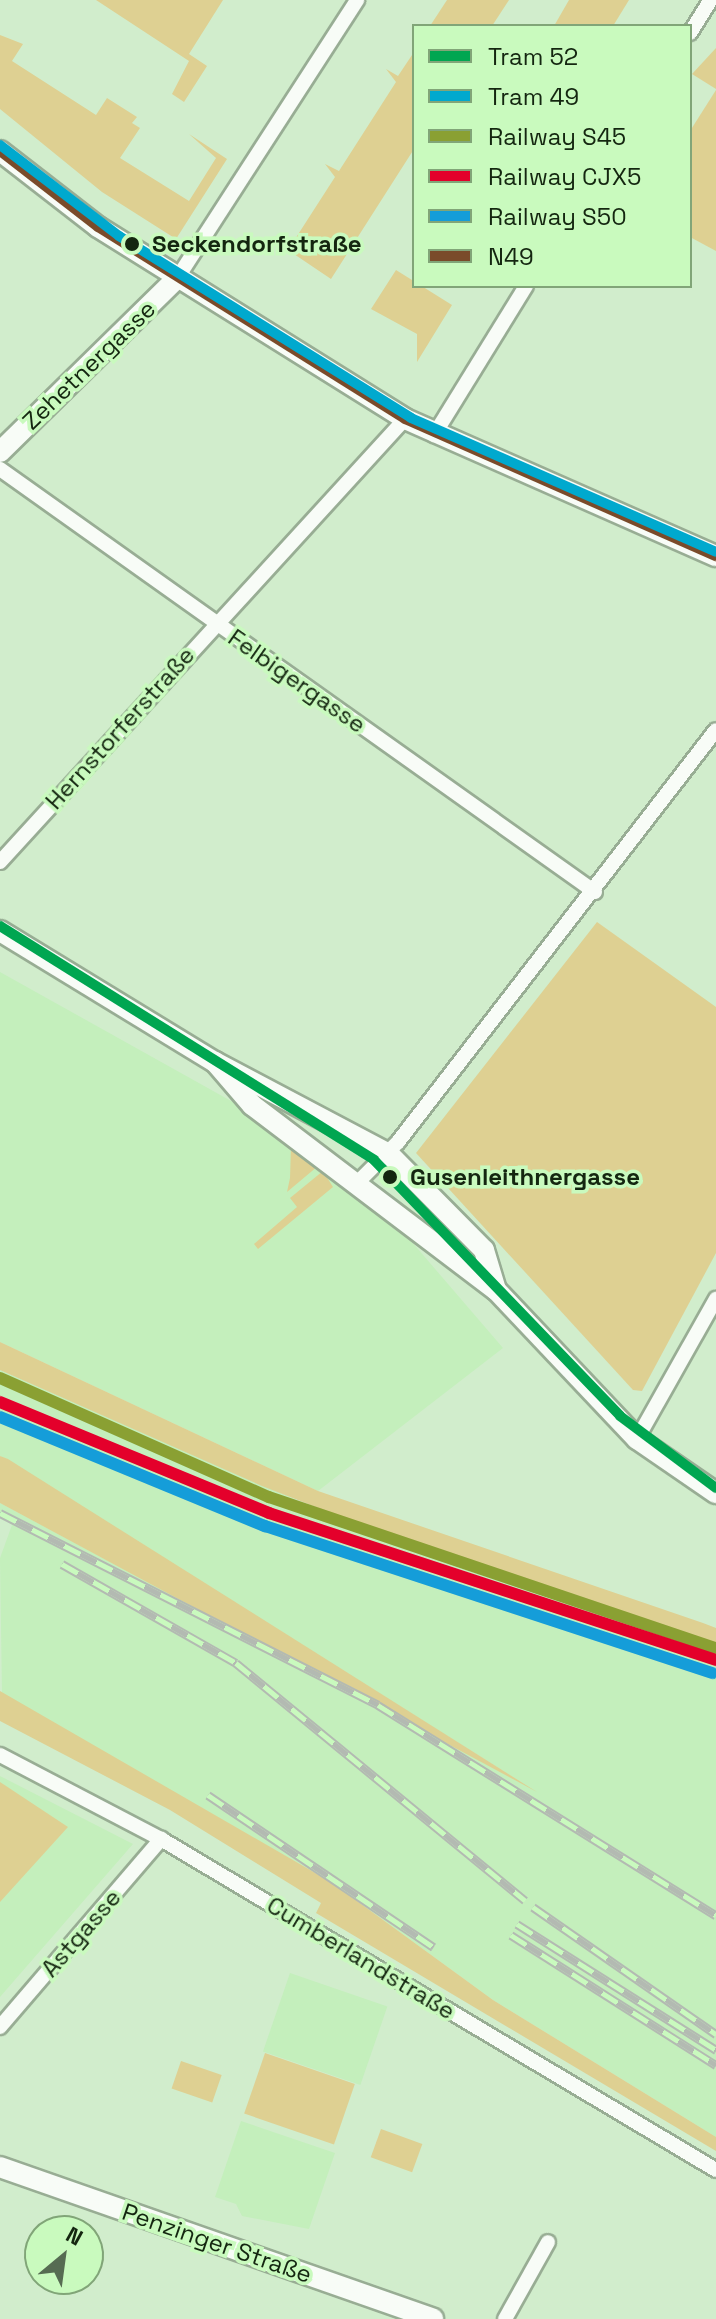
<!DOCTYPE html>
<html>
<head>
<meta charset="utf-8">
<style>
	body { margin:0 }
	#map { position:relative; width:716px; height:2319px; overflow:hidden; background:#d1edcc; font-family:"Space Grotesk",sans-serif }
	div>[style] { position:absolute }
	.built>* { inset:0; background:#c4efbc; transform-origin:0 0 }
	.green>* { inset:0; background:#ded092; transform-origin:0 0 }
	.roads { filter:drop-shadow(2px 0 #98ad94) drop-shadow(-2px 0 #98ad94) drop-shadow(0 2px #98ad94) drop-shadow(0 -2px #98ad94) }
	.street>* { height:14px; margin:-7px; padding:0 7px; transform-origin:7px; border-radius:7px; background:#f8fcf7 }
	.secondary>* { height:20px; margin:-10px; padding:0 10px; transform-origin:10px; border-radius:10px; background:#f8fcf7 }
	.rail>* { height:9px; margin-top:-4.5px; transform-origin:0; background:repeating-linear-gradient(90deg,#c9fabe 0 18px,#b3bab2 0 36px); box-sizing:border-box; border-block:2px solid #b3bab2 }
	.bus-1>* { height:10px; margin:-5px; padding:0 5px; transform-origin:5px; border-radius:5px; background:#7a4b2a }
	.rail-1>* { height:12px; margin:-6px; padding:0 6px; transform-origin:6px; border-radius:6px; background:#8aa033 }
	.rail-2>* { height:12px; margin:-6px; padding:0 6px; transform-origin:6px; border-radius:6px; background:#e4002b }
	.rail-3>* { height:12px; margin:-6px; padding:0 6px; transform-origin:6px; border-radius:6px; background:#159dd9 }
	.tram-1>* { height:10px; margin:-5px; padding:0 5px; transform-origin:5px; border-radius:5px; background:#00a651 }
	.tram-2>* { height:10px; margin:-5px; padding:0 5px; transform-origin:5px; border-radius:5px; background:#00a9ce }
	.dots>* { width:22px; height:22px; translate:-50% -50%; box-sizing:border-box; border:4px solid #c9fabe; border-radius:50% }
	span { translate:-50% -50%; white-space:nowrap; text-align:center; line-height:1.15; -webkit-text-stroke:7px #c9fabe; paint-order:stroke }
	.stop-label { font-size:24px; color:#142610; font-weight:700 }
	.left { translate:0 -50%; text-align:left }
	.street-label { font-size:24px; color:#142610 }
	.legend { position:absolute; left:412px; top:24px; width:280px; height:264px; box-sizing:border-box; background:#c9fabe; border:2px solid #81a578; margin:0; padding:10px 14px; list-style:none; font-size:24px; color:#142610 }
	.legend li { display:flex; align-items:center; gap:16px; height:40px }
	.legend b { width:40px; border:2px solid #81a578 }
	.north { position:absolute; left:24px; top:2215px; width:80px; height:80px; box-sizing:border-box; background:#c9fabe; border:2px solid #81a578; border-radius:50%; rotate:29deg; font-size:22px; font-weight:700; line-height:32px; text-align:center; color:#142610 }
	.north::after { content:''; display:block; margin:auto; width:28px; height:36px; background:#566c52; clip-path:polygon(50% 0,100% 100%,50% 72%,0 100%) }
</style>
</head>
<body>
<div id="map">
	<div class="built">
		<div style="clip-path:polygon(0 972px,249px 1111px,381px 1206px,503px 1348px,318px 1491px,0 1342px)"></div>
		<div style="clip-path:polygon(0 1370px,329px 1514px,716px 1643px,716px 2137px,493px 2000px,331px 1882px,2px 1694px,0 1558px,12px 1525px,0 1517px,0 1503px,519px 1781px,0 1456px)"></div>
		<div style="clip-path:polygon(0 1776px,133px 1844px,0 1997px)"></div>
		<div style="left:290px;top:1973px;width:103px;height:83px;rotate:19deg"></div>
		<div style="clip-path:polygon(241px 2121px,335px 2153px,309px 2229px,242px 2216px,236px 2204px,215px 2197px)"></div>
	</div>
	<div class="green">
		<div style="clip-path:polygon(96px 0,223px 0,189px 54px,207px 66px,184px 102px,172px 94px,189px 61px)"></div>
		<div style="clip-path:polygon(447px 0,509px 0,492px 26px,430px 26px)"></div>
		<div style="clip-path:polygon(569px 0,629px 0,613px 26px,554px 26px)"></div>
		<div style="clip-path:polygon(0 35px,23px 44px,12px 61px,96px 115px,107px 98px,137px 117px,132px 123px,140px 128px,120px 158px,189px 201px,216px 158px,189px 134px,227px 159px,176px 239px,102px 192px,0 109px)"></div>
		<div style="clip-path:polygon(716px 48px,716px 89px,692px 74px)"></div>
		<div style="clip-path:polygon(414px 52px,414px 149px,331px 279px,288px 250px,335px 177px,325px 164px,339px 171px,396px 82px,386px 69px,398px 76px)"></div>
		<div style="clip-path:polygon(716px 90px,716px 251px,690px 237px,690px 131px)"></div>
		<div style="clip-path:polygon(396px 270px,452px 305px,417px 362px,417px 334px,371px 309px)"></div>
		<div style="clip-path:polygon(597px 922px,716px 1007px,716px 1253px,642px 1391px,633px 1390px,416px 1153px)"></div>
		<div style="clip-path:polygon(291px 1147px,318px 1166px,287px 1192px,290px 1178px)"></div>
		<div style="clip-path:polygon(323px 1171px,333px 1187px,258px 1249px,254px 1244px,297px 1207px,290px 1198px)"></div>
		<div style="clip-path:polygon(0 1342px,318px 1491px,703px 1623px,716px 1628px,716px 1643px,408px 1543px,262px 1486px,0 1370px)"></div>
		<div style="clip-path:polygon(0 1456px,8px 1459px,537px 1792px,0 1503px)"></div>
		<div style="clip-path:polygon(0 1691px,331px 1882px,493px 2000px,716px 2137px,716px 2151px,316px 1913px,321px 1903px,170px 1810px,0 1721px)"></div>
		<div style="clip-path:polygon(0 1782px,68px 1827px,0 1902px)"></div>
		<div style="left:265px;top:2053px;width:95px;height:64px;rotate:19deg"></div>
		<div style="left:181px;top:2061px;width:43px;height:29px;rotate:19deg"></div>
		<div style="left:381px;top:2129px;width:44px;height:30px;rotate:20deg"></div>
	</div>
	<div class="roads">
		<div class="street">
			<div style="left:690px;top:33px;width:39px;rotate:-58deg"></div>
			<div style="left:178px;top:277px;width:330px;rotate:-57.1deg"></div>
			<div style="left:434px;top:435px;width:175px;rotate:-58.3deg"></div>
			<div style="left:0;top:469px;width:730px;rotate:35.41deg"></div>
			<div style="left:0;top:862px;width:600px;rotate:-47.57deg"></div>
			<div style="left:359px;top:1181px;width:55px;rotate:-45deg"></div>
			<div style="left:398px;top:1142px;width:520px;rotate:-52.34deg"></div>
			<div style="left:637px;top:1439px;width:161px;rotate:-60.6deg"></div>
			<div style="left:0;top:1755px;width:182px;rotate:27.6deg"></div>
			<div style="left:161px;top:1839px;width:646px;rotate:30.81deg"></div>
			<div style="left:0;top:2027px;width:248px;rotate:-49.4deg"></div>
			<div style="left:505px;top:2319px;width:88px;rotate:-60.8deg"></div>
		</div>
		<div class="secondary">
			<div style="left:0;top:151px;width:124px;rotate:37.8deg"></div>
			<div style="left:98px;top:227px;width:362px;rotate:32deg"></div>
			<div style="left:405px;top:419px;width:340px;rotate:23.8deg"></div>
			<div style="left:0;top:452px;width:250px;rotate:-44.5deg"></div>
			<div style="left:0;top:931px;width:252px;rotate:31.4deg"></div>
			<div style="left:215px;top:1062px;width:197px;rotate:27.9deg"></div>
			<div style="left:389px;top:1154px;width:135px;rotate:45.3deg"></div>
			<div style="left:484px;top:1250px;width:42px;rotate:73.3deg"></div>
			<div style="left:215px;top:1062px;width:57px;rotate:49.3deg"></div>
			<div style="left:252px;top:1105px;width:306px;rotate:37.2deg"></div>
			<div style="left:496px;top:1290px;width:205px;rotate:46.6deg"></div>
			<div style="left:637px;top:1439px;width:96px;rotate:34.4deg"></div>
			<div style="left:0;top:2167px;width:459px;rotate:19.3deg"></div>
		</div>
	</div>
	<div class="rail">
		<div style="left:0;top:1513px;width:424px;rotate:26.9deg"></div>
		<div style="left:378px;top:1705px;width:398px;rotate:31.9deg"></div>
		<div style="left:62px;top:1564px;width:200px;rotate:29.6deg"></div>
		<div style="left:236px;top:1663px;width:374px;rotate:39.4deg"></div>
		<div style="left:208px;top:1795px;width:272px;rotate:34deg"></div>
		<div style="left:533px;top:1907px;width:223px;rotate:34.8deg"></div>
		<div style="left:517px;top:1924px;width:236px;rotate:32.3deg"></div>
		<div style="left:511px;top:1935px;width:243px;rotate:32.4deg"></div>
	</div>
	<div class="bus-1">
		<div style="left:0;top:151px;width:124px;rotate:37.8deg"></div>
		<div style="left:98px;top:227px;width:362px;rotate:32deg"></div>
		<div style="left:405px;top:419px;width:340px;rotate:23.8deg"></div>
	</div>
	<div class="rail-1">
		<div style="left:0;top:1378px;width:294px;rotate:23.9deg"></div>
		<div style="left:269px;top:1497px;width:472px;rotate:18.7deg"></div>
	</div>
	<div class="rail-2">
		<div style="left:0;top:1402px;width:291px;rotate:22.4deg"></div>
		<div style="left:269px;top:1513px;width:471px;rotate:18.2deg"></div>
	</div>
	<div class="rail-3">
		<div style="left:0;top:1417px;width:287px;rotate:22.4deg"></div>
		<div style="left:265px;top:1526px;width:471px;rotate:18.2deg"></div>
	</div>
	<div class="tram-1">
		<div style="left:0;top:926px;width:441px;rotate:32deg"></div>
		<div style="left:374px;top:1160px;width:355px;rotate:46.1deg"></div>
		<div style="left:620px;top:1416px;width:120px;rotate:36.9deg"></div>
	</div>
	<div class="tram-2">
		<div style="left:0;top:145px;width:150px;rotate:37.4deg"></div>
		<div style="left:119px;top:236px;width:344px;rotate:31.9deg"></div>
		<div style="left:411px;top:418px;width:333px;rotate:23.7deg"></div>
	</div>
	<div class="dots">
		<div style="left:132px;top:244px;background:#142610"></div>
		<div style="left:390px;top:1177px;background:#142610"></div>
	</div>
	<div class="stop-label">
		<span class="left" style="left:152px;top:244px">Seckendorfstraße</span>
		<span class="left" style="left:410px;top:1177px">Gusenleithnergasse</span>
	</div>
	<div class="street-label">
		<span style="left:89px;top:365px;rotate:-44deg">Zehetnergasse</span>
		<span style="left:297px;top:681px;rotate:35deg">Felbigergasse</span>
		<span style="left:120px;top:728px;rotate:-48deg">Hernstorferstraße</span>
		<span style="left:81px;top:1933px;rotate:-49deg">Astgasse</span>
		<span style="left:361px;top:1958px;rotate:31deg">Cumberlandstraße</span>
		<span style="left:217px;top:2243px;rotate:19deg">Penzinger Straße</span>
	</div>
	<ul class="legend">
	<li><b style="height:10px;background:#00a651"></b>Tram 52</li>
	<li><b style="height:10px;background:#00a9ce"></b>Tram 49</li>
	<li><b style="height:10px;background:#8aa033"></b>Railway S45</li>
	<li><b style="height:10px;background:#e4002b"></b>Railway CJX5</li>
	<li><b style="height:10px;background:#159dd9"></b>Railway S50</li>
	<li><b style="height:10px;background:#7a4b2a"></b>N49</li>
	</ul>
	<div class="north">N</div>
</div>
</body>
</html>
